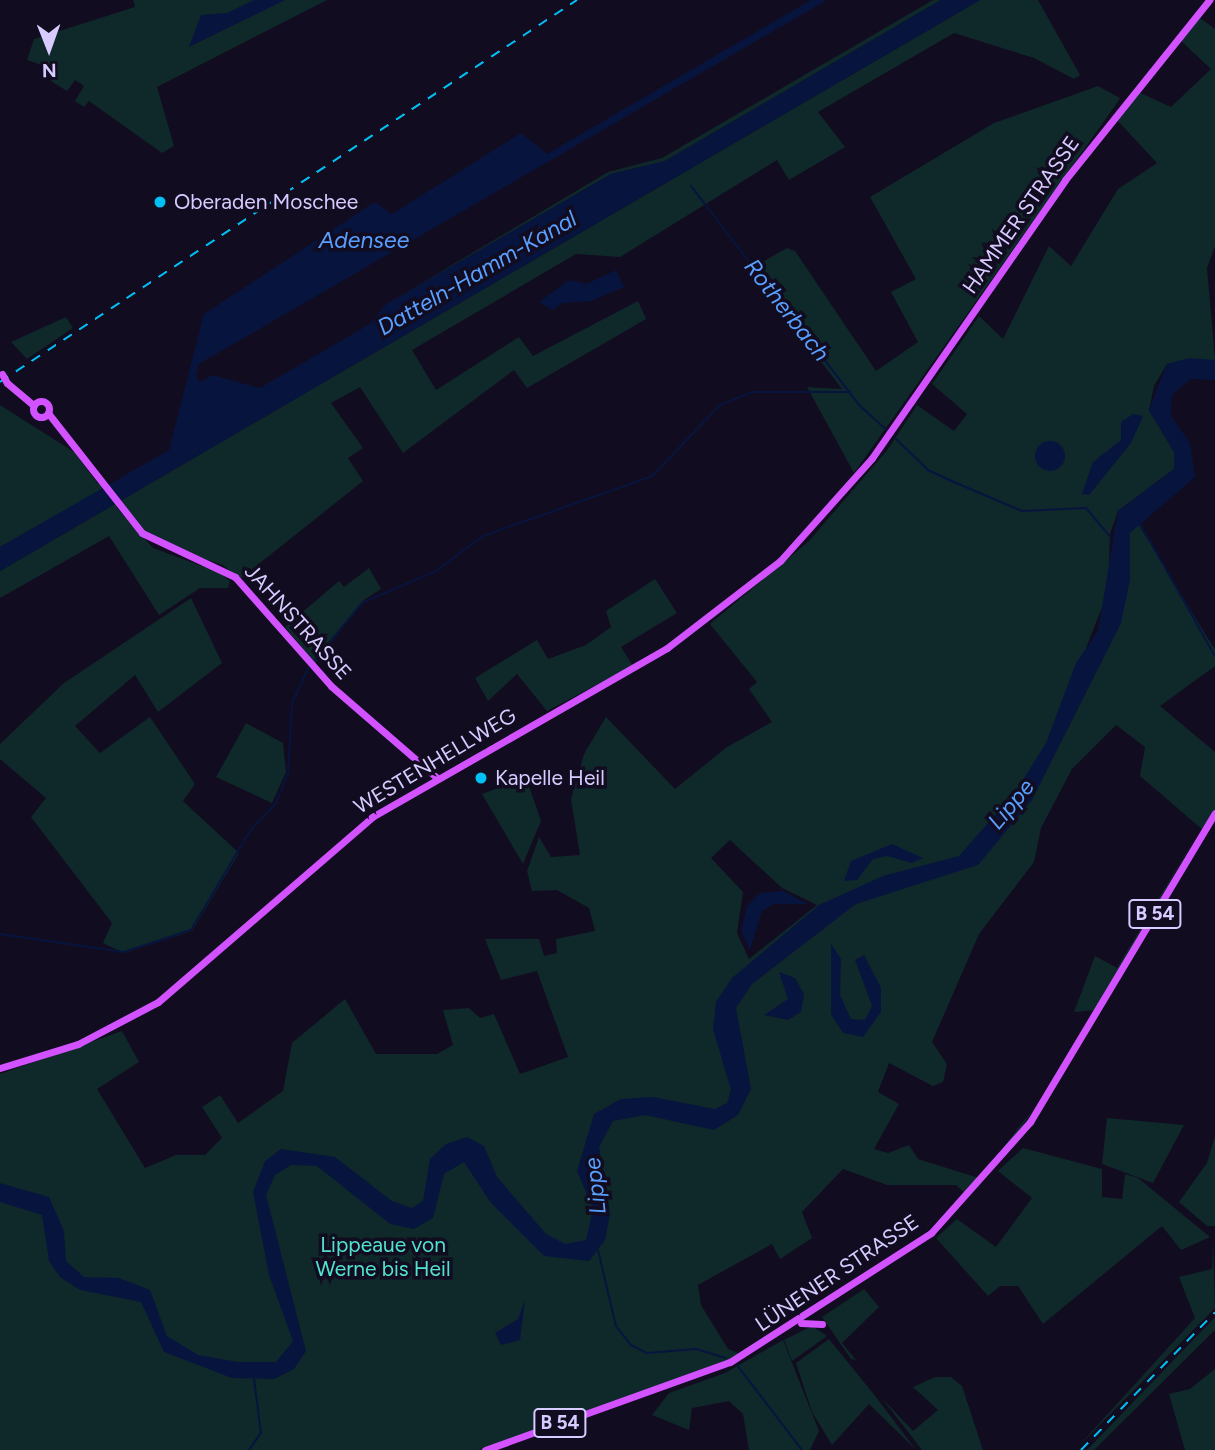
<!DOCTYPE html>
<html>
<head>
<meta charset="utf-8">
<style>
	body { margin:0 }
	#map { position:relative; width:1215px; height:1450px; overflow:hidden; background:#120c20; font-family:Figtree,sans-serif }
	div>[style] { position:absolute }
	.green>* { inset:0; background:#0f282a }
	.water>* { inset:0; background:#07153e }
	.round { border-radius:50% }
	.stream>* { height:2px; margin:-1px; padding:0 1px; transform-origin:1px; border-radius:1px; background:#07153e }
	.major>* { height:7px; margin:-3.5px; padding:0 3.5px; transform-origin:3.5px; border-radius:3.5px; background:#d252ff }
	.major>.ring { margin:-3.5px; padding:0; box-sizing:content-box; background:none; border:7px solid #d252ff; border-radius:50% }
	.rail>* { height:2px; margin-top:-1px; transform-origin:0; background:repeating-linear-gradient(90deg,#00c1f6 0 10px,transparent 0 19px) }
	.major-bridge>* { height:7px; margin:-3.5px; padding:0 3.5px; transform-origin:3.5px; border-radius:3.5px; background:#d252ff }
	.dots>* { width:19px; height:19px; translate:-50% -50%; box-sizing:border-box; border:4px solid #120c20; border-radius:50% }
	span { translate:-50% -50%; white-space:nowrap; text-align:center; line-height:1.15; -webkit-text-stroke:7px #120c20; paint-order:stroke }
	.shield-label span { padding:2px 5px; background:#120c20; border:2px solid; border-radius:5px; -webkit-text-stroke-width:0 }
	.shield-label { font-size:19px; color:#d7cbff; font-weight:700 }
	.poi-label { font-size:21px; color:#d7cbff }
	.left { translate:0 -50%; text-align:left }
	.street-label { font-size:21px; color:#d7cbff }
	.park-label { font-size:21px; color:#52e3d0 }
	.water-label { font-size:23px; color:#599fff; font-style:italic }
	.north { position:absolute; left:14px; top:14px; width:70px; height:70px; -webkit-text-stroke:5px #120c20; paint-order:stroke; rotate:179deg; font-size:19px; font-weight:700; line-height:28px; text-align:center; color:#d7cbff }
	.north::after { content:''; display:block; margin:auto; width:24px; height:32px; background:#d7cbff; clip-path:polygon(50% 0,100% 100%,50% 72%,0 100%) }
</style>
</head>
<body>
<div id="map">
	<div class="green">
		<div style="clip-path:polygon(133px 0,327px 0,157px 87px,174px 146px,162px 153px,89px 101px,84px 107px,75px 101px,84px 86px,75px 80px,67px 91px,51px 81px,57px 70px,27px 60px,34px 39px,135px 7px)"></div>
		<div style="clip-path:polygon(933px 0,941px 0,665px 161px,611px 174px,385px 305px,608px 172px,662px 158px)"></div>
		<div style="clip-path:polygon(980px 0,1038px 0,1080px 75px,1074px 79px,1034px 58px,954px 33px,818px 112px,845px 147px,789px 180px,777px 160px,620px 257px,576px 254px,412px 350px,436px 390px,519px 337px,533px 356px,638px 301px,646px 319px,527px 388px,514px 370px,403px 453px,360px 387px,331px 403px,363px 448px,348px 458px,363px 481px,240px 579px,223px 565px,170px 548px,143px 531px,123px 503px,116px 507px,153px 548px,218px 572px,230px 581px,228px 588px,200px 588px,159px 615px,109px 536px,0 598px,0 571px)"></div>
		<div style="clip-path:polygon(evenodd,1200px 18px,1215px 29px,1215px 246px,1207px 268px,1215px 360px,1167px 364px,1154px 386px,1149px 410px,1174px 452px,1174px 469px,1118px 511px,1110px 534px,1108px 592px,1086px 648px,1097px 657px,1108px 639px,1119px 583px,1116px 547px,1129px 522px,1137px 522px,1215px 650px,1215px 666px,1160px 706px,1215px 752px,1215px 810px,1203px 830px,1140px 776px,1145px 747px,1116px 725px,1072px 769px,1041px 828px,1034px 862px,979px 934px,932px 1042px,947px 1064px,943px 1082px,933px 1086px,889px 1063px,878px 1092px,899px 1104px,874px 1149px,888px 1153px,909px 1145px,918px 1159px,979px 1178px,1035px 1107px,1001px 1157px,965px 1193px,956px 1185px,887px 1185px,843px 1169px,802px 1212px,812px 1238px,780px 1259px,772px 1244px,698px 1285px,701px 1305px,728px 1349px,738px 1353px,734px 1358px,479px 1450px,0 1450px,0 1074px,122px 1031px,139px 1062px,97px 1089px,145px 1168px,176px 1155px,205px 1155px,222px 1138px,202px 1107px,220px 1095px,238px 1123px,283px 1091px,292px 1043px,345px 999px,376px 1054px,437px 1054px,453px 1045px,443px 1010px,469px 1008px,480px 1018px,494px 1014px,520px 1074px,568px 1057px,537px 971px,501px 980px,485px 939px,539px 939px,544px 956px,557px 953px,556px 939px,595px 931px,589px 908px,557px 890px,532px 891px,527px 871px,539px 837px,551px 857px,580px 855px,571px 799px,584px 754px,606px 717px,675px 789px,727px 747px,772px 722px,749px 689px,757px 682px,710px 624px,809px 541px,888px 449px,917px 405px,954px 431px,967px 414px,932px 384px,979px 316px,1003px 339px,1049px 246px,1071px 266px,1118px 189px,1157px 163px,1116px 119px,1136px 91px,1171px 107px,1211px 69px,1180px 40px,1200px 18px,730px 840px,782px 888px,817px 905px,749px 959px,737px 933px,743px 892px,711px 858px,730px 840px)"></div>
		<div style="clip-path:polygon(1098px 86px,1120px 98px,1117px 103px,854px 473px,807px 387px,842px 389px,761px 283px,757px 265px,787px 248px,795px 251px,876px 371px,918px 342px,891px 292px,916px 279px,870px 197px,994px 123px)"></div>
		<div style="clip-path:polygon(66px 317px,73px 328px,27px 359px,11px 342px)"></div>
		<div style="clip-path:polygon(0 405px,74px 452px,98px 484px,110px 485px,0 547px)"></div>
		<div style="clip-path:polygon(369px 568px,381px 589px,364px 600px,315px 663px,285px 627px,339px 581px,344px 587px)"></div>
		<div style="clip-path:polygon(655px 579px,677px 613px,621px 647px,633px 666px,547px 711px,517px 674px,488px 701px,475px 678px,537px 640px,548px 659px,586px 645px,611px 627px,606px 611px)"></div>
		<div style="clip-path:polygon(191px 598px,222px 663px,158px 712px,135px 675px,75px 726px,100px 753px,150px 717px,195px 784px,183px 801px,239px 853px,192px 931px,124px 953px,103px 943px,112px 923px,31px 817px,46px 798px,0 759px,0 744px,64px 683px)"></div>
		<div style="clip-path:polygon(246px 723px,283px 743px,286px 772px,272px 803px,216px 777px)"></div>
		<div style="clip-path:polygon(526px 777px,541px 821px,523px 864px,482px 794px)"></div>
		<div style="clip-path:polygon(1198px 833px,1096px 1010px,1074px 1012px,1095px 956px,1117px 968px)"></div>
		<div style="clip-path:polygon(1107px 1118px,1184px 1125px,1153px 1183px,1102px 1164px)"></div>
		<div style="clip-path:polygon(1215px 1136px,1215px 1226px,1207px 1226px,1179px 1202px,1207px 1163px)"></div>
		<div style="clip-path:polygon(1023px 1148px,1102px 1169px,1102px 1197px,1122px 1199px,1125px 1174px,1138px 1178px,1210px 1237px,1181px 1250px,1162px 1226px,1043px 1324px,1018px 1286px,1000px 1286px,988px 1296px,936px 1238px,957px 1219px,996px 1247px,1032px 1198px,998px 1171px)"></div>
		<div style="clip-path:polygon(1213px 1241px,1215px 1308px,1075px 1450px,1195px 1318px,1179px 1277px,1212px 1269px)"></div>
		<div style="clip-path:polygon(864px 1289px,879px 1307px,842px 1343px,856px 1360px,851px 1359px,822px 1317px)"></div>
		<div style="clip-path:polygon(1215px 1317px,1215px 1330px,1094px 1450px,1087px 1450px)"></div>
		<div style="clip-path:polygon(812px 1326px,827px 1336px,792px 1361px,784px 1340px)"></div>
		<div style="clip-path:polygon(829px 1339px,876px 1397px,916px 1450px,869px 1404px,832px 1445px,812px 1412px,796px 1363px)"></div>
		<div style="clip-path:polygon(783px 1340px,819px 1431px,810px 1450px,749px 1450px,743px 1414px,729px 1401px,692px 1408px,689px 1430px,652px 1415px,669px 1393px,725px 1373px)"></div>
		<div style="clip-path:polygon(1215px 1369px,1215px 1450px,1185px 1450px,1169px 1394px,1190px 1389px)"></div>
		<div style="clip-path:polygon(935px 1377px,951px 1377px,962px 1386px,983px 1450px,922px 1450px,881px 1397px,913px 1431px,938px 1410px,913px 1387px)"></div>
	</div>
	<div class="water">
		<div style="clip-path:polygon(254px 0,285px 0,189px 47px,201px 15px,227px 13px)"></div>
		<div style="clip-path:polygon(811px 0,827px 0,199px 364px,196px 376px,200px 382px,212px 375px,260px 388px,370px 324px,385px 305px,611px 174px,665px 161px,941px 0,980px 0,0 571px,0 547px,169px 450px,204px 314px,375px 202px,392px 214px,521px 133px,547px 154px)"></div>
		<div style="clip-path:polygon(616px 270px,624px 287px,591px 301px,562px 303px,553px 310px,539px 302px,569px 280px,587px 284px)"></div>
		<div style="clip-path:polygon(1189px 358px,1215px 360px,1215px 380px,1190px 379px,1172px 395px,1171px 416px,1190px 443px,1195px 477px,1130px 533px,1130px 580px,1121px 623px,1032px 800px,978px 865px,856px 904px,752px 984px,736px 1008px,751px 1089px,738px 1115px,714px 1130px,645px 1115px,613px 1121px,599px 1147px,610px 1214px,605px 1240px,589px 1261px,544px 1256px,491px 1203px,464px 1162px,444px 1174px,433px 1218px,414px 1229px,390px 1224px,317px 1166px,291px 1165px,275px 1175px,266px 1195px,306px 1351px,294px 1369px,274px 1379px,232px 1378px,164px 1352px,141px 1302px,80px 1290px,60px 1277px,49px 1261px,42px 1215px,0 1202px,0 1183px,49px 1197px,64px 1231px,66px 1261px,84px 1277px,119px 1278px,150px 1290px,167px 1336px,198px 1355px,238px 1362px,276px 1362px,293px 1341px,269px 1275px,253px 1192px,265px 1161px,281px 1149px,335px 1157px,392px 1201px,412px 1208px,423px 1201px,430px 1159px,446px 1144px,467px 1137px,484px 1146px,497px 1177px,546px 1234px,565px 1244px,586px 1240px,593px 1209px,577px 1171px,594px 1114px,621px 1099px,653px 1097px,715px 1109px,727px 1103px,731px 1090px,713px 1029px,716px 1002px,732px 978px,819px 905px,883px 876px,959px 856px,1016px 791px,1046px 743px,1076px 663px,1098px 631px,1118px 511px,1174px 469px,1174px 452px,1149px 410px,1167px 364px)"></div>
		<div style="clip-path:polygon(1133px 414px,1143px 416px,1131px 443px,1089px 495px,1082px 494px,1093px 462px,1121px 440px,1121px 422px)"></div>
		<div class="round" style="left:1035px;top:441px;width:30px;height:30px"></div>
		<div style="clip-path:polygon(892px 844px,923px 858px,912px 863px,887px 856px,873px 859px,857px 880px,844px 881px,851px 861px)"></div>
		<div style="clip-path:polygon(783px 891px,808px 904px,774px 904px,762px 911px,750px 950px,741px 931px,747px 906px,760px 893px)"></div>
		<div style="clip-path:polygon(831px 944px,841px 959px,840px 995px,851px 1019px,865px 1020px,872px 1006px,855px 960px,864px 955px,881px 988px,881px 1012px,863px 1037px,843px 1033px,831px 1014px)"></div>
		<div style="clip-path:polygon(779px 972px,795px 978px,804px 994px,801px 1012px,788px 1020px,764px 1015px,788px 999px)"></div>
		<div style="clip-path:polygon(525px 1300px,520px 1340px,501px 1345px,495px 1333px,518px 1319px)"></div>
	</div>
	<div class="stream">
		<div style="left:691px;top:186px;width:276px;rotate:52.5deg"></div>
		<div style="left:859px;top:405px;width:38px;rotate:42deg"></div>
		<div style="left:894px;top:437px;width:47px;rotate:44.1deg"></div>
		<div style="left:928px;top:470px;width:29px;rotate:25deg"></div>
		<div style="left:954px;top:482px;width:74px;rotate:23.1deg"></div>
		<div style="left:1022px;top:511px;width:64px;rotate:-2.7deg"></div>
		<div style="left:1086px;top:508px;width:38px;rotate:50deg"></div>
		<div style="left:1138px;top:520px;width:156px;rotate:60.5deg"></div>
		<div style="left:315px;top:660px;width:74px;rotate:-50.5deg"></div>
		<div style="left:362px;top:603px;width:81px;rotate:-23.4deg"></div>
		<div style="left:436px;top:571px;width:59px;rotate:-36.7deg"></div>
		<div style="left:483px;top:536px;width:179px;rotate:-19.5deg"></div>
		<div style="left:652px;top:476px;width:98px;rotate:-46.2deg"></div>
		<div style="left:720px;top:405px;width:35px;rotate:-22deg"></div>
		<div style="left:753px;top:392px;width:97px"></div>
		<div style="left:0;top:934px;width:125px;rotate:8.3deg"></div>
		<div style="left:124px;top:952px;width:71px;rotate:-18.2deg"></div>
		<div style="left:191px;top:930px;width:115px;rotate:-59.2deg"></div>
		<div style="left:250px;top:831px;width:38px;rotate:-47deg"></div>
		<div style="left:276px;top:803px;width:32px;rotate:-68deg"></div>
		<div style="left:288px;top:773px;width:70px;rotate:-86.7deg"></div>
		<div style="left:292px;top:703px;width:40px;rotate:-65deg"></div>
		<div style="left:598px;top:1250px;width:78px;rotate:76.7deg"></div>
		<div style="left:616px;top:1326px;width:24px;rotate:52deg"></div>
		<div style="left:631px;top:1345px;width:18px;rotate:27deg"></div>
		<div style="left:647px;top:1353px;width:49px;rotate:-4.7deg"></div>
		<div style="left:696px;top:1349px;width:31px;rotate:17deg"></div>
		<div style="left:737px;top:1365px;width:107px;rotate:52.6deg"></div>
		<div style="left:249px;top:1450px;width:21px;rotate:-55deg"></div>
		<div style="left:261px;top:1433px;width:54px;rotate:-97.4deg"></div>
	</div>
	<div class="major">
		<div style="left:7px;top:383px;width:35px;rotate:40deg"></div>
		<div class="ring" style="left:33px;top:401px;width:9px;height:9px"></div>
		<div style="left:48px;top:413px;width:152px;rotate:51.9deg"></div>
		<div style="left:142px;top:533px;width:103px;rotate:25.3deg"></div>
		<div style="left:235px;top:577px;width:145px;rotate:48.6deg"></div>
		<div style="left:331px;top:686px;width:138px;rotate:40.9deg"></div>
		<div style="left:0;top:1068px;width:82px;rotate:-17.1deg"></div>
		<div style="left:78px;top:1044px;width:90px;rotate:-27.7deg"></div>
		<div style="left:158px;top:1002px;width:283px;rotate:-40.8deg"></div>
		<div style="left:372px;top:817px;width:340px;rotate:-29.8deg"></div>
		<div style="left:667px;top:648px;width:143px;rotate:-37.6deg"></div>
		<div style="left:780px;top:561px;width:138px;rotate:-48.2deg"></div>
		<div style="left:872px;top:458px;width:338px;rotate:-55.2deg"></div>
		<div style="left:1065px;top:180px;width:231px;rotate:-51.3deg"></div>
		<div style="left:801px;top:1323px;width:21px;rotate:3deg"></div>
		<div style="left:485px;top:1450px;width:260px;rotate:-19.8deg"></div>
		<div style="left:730px;top:1362px;width:239px;rotate:-32.7deg"></div>
		<div style="left:931px;top:1233px;width:149px;rotate:-48.3deg"></div>
		<div style="left:1030px;top:1122px;width:360px;rotate:-59.1deg"></div>
	</div>
	<div class="rail">
		<div style="left:0;top:382px;width:692px;rotate:-33.51deg"></div>
		<div style="left:1081px;top:1450px;width:192px;rotate:-45.8deg"></div>
	</div>
	<div class="major-bridge">
		<div style="left:2px;top:374px;width:10px;rotate:61deg"></div>
	</div>
	<div class="dots">
		<div style="left:160px;top:202px;background:#00c1f6"></div>
		<div style="left:481px;top:778px;background:#00c1f6"></div>
	</div>
	<div class="shield-label">
		<span style="left:1155px;top:914px">B 54</span>
		<span style="left:560px;top:1423px">B 54</span>
	</div>
	<div class="poi-label">
		<span class="left" style="left:174px;top:202px">Oberaden Moschee</span>
		<span class="left" style="left:495px;top:778px">Kapelle Heil</span>
	</div>
	<div class="street-label">
		<span style="left:1021px;top:215px;rotate:-55deg">HAMMER STRASSE</span>
		<span style="left:298px;top:622px;rotate:48deg">JAHNSTRASSE</span>
		<span style="left:435px;top:761px;rotate:-31deg">WESTENHELLWEG</span>
		<span style="left:837px;top:1273px;rotate:-34deg">LÜNENER STRASSE</span>
	</div>
	<div class="park-label">
		<span style="left:383px;top:1257px">Lippeaue von<br>Werne bis Heil</span>
	</div>
	<div class="water-label">
		<span style="left:364px;top:240px">Adensee</span>
		<span style="left:477px;top:273px;rotate:-30deg">Datteln-Hamm-Kanal</span>
		<span style="left:787px;top:310px;rotate:52deg">Rotherbach</span>
		<span style="left:1011px;top:804px;rotate:-50deg">Lippe</span>
		<span style="left:595px;top:1186px;rotate:-96deg">Lippe</span>
	</div>
	<div class="north">N</div>
</div>
</body>
</html>
